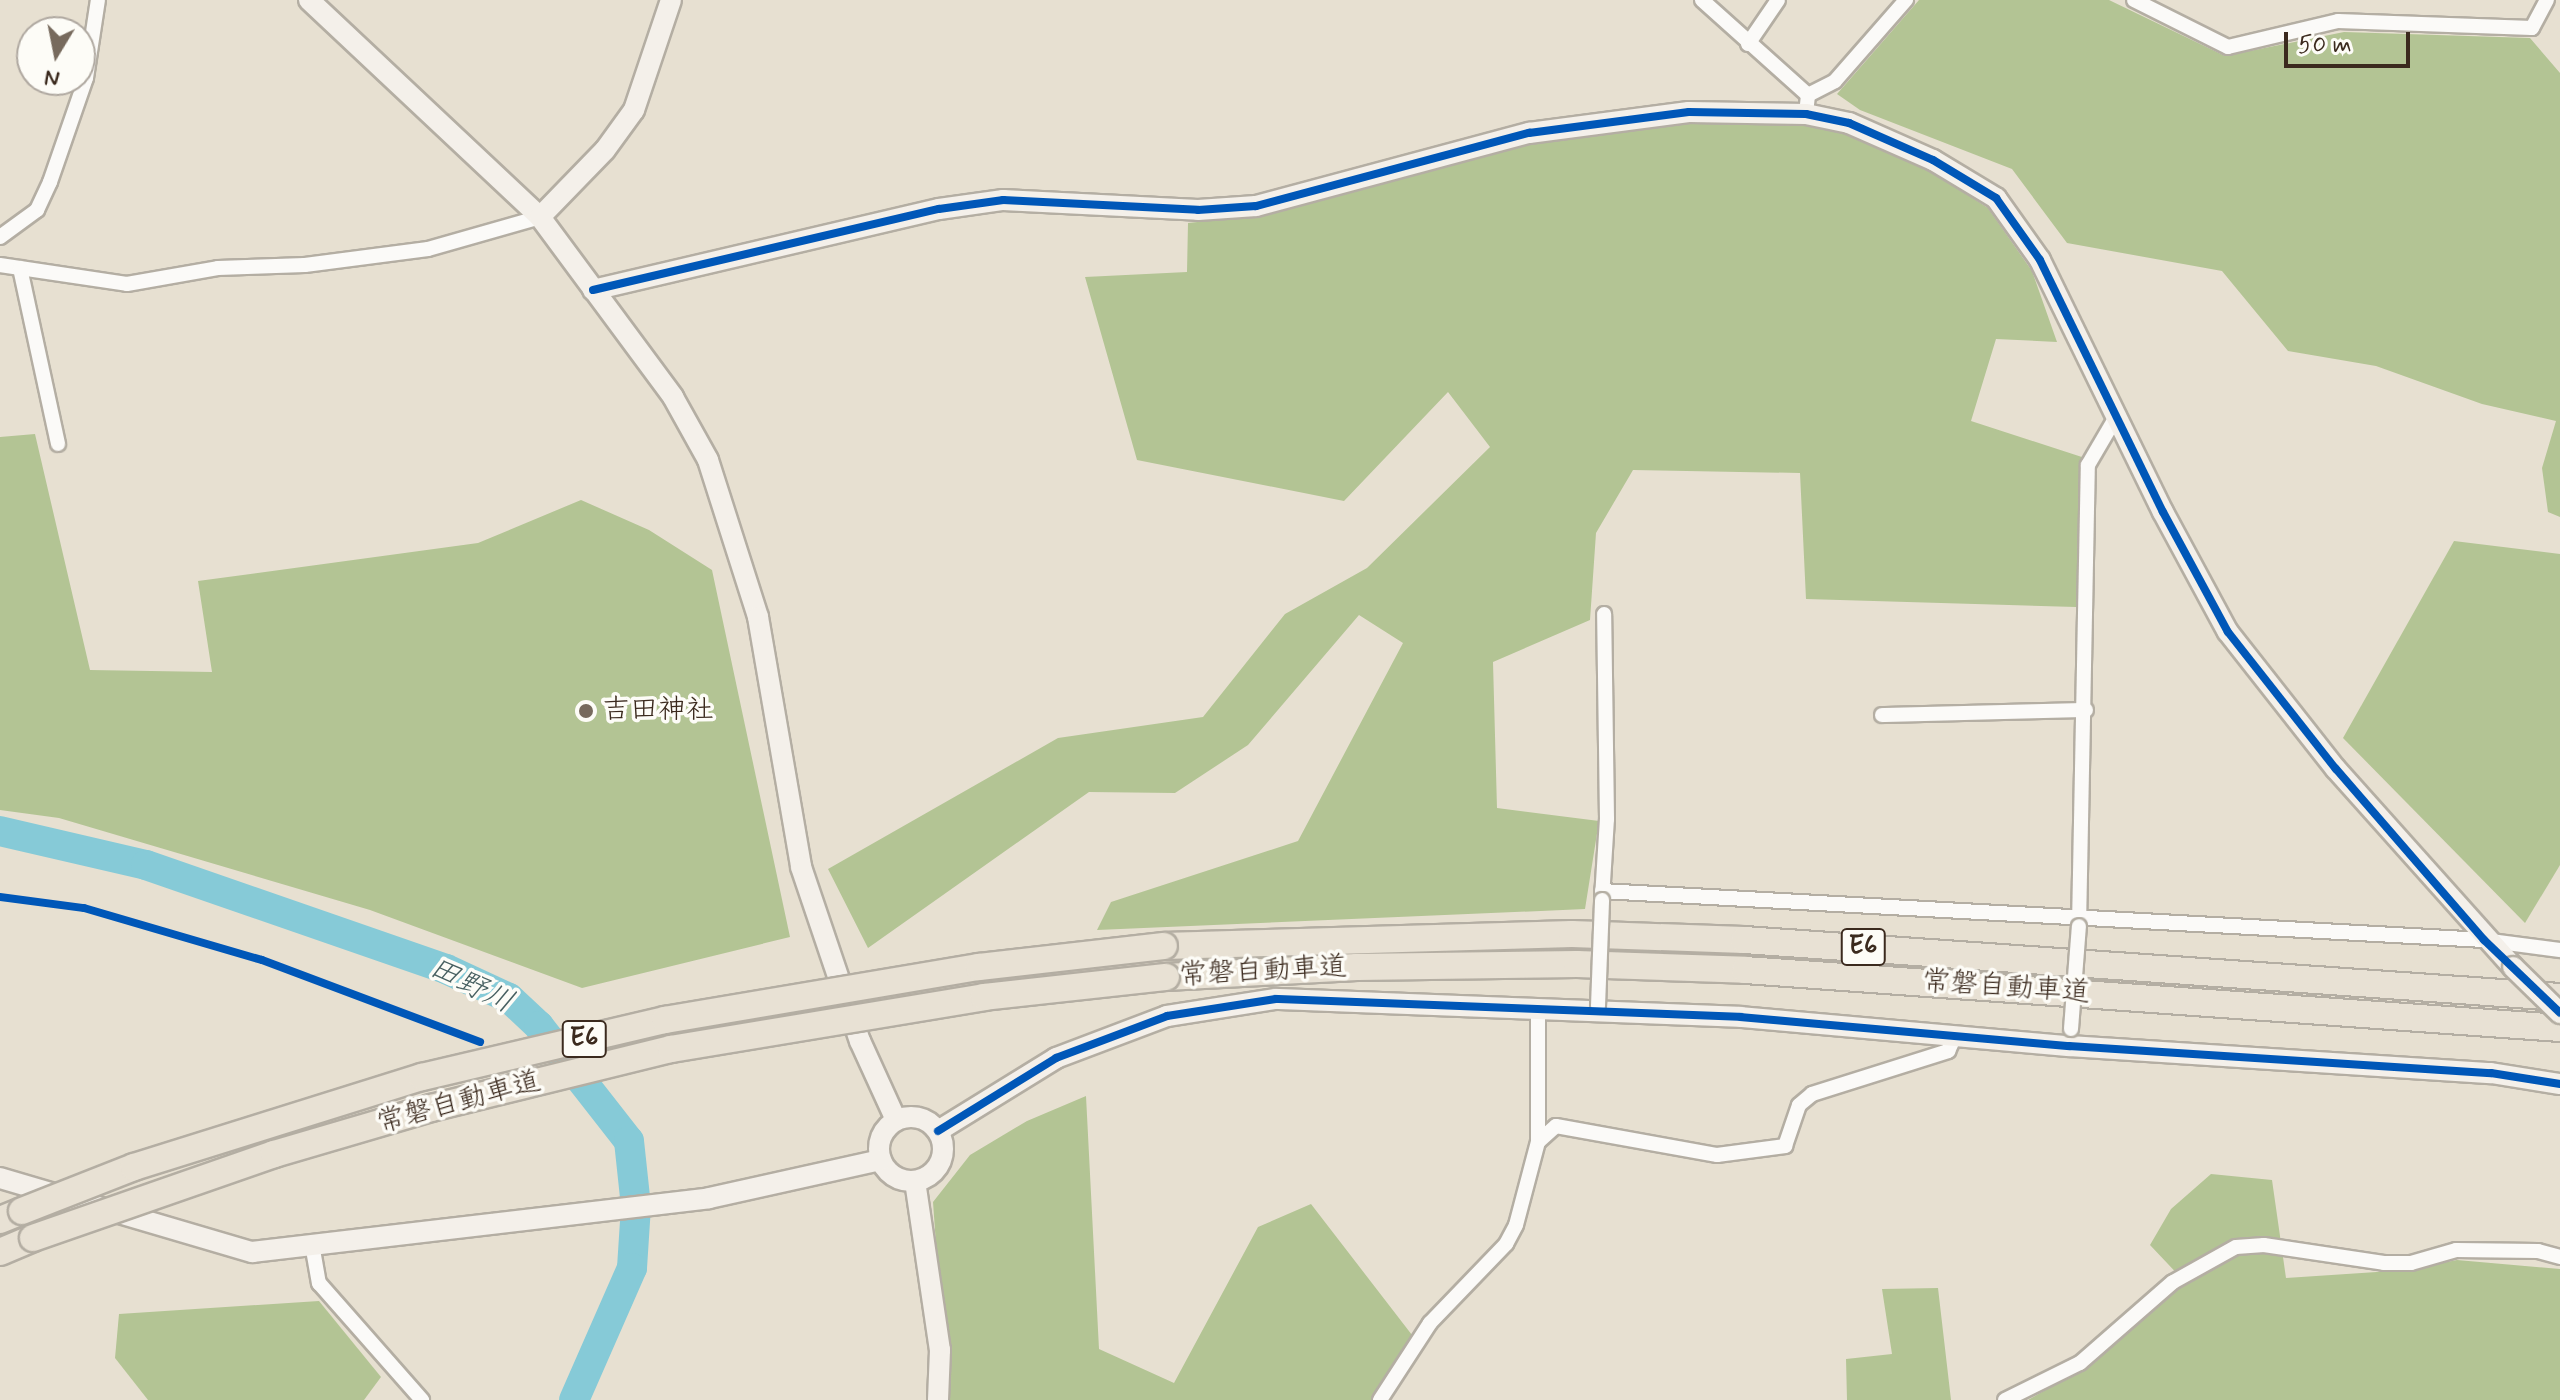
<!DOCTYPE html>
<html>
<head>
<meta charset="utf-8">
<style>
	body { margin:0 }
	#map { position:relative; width:2560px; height:1400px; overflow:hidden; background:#e7e0d1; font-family:Mynerve,"Klee One",sans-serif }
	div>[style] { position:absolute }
	.forest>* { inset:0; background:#b3c494 }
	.river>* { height:30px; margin:-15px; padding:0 15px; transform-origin:15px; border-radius:15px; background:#86cad7 }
	.roads { filter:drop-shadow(2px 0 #b4aea3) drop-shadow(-2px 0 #b4aea3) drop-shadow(0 2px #b4aea3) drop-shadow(0 -2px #b4aea3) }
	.street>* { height:14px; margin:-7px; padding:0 7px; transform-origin:7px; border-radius:7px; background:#fbfaf8 }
	.secondary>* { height:20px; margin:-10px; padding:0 10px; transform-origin:10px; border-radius:10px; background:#f4f0ea }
	.secondary>.ring { margin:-10px; padding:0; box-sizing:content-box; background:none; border:20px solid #f4f0ea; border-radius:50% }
	.highway>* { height:26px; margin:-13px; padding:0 13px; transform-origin:13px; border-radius:13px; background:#e8e1d4 }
	.bridges { filter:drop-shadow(2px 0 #b4aea3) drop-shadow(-2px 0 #b4aea3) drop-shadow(0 2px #b4aea3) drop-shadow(0 -2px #b4aea3) }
	.street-bridge>* { height:14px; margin:-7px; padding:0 7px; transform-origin:7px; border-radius:7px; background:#fbfaf8 }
	.secondary-bridge>* { height:20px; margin:-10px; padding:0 10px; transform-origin:10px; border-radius:10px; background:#f4f0ea }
	.highway-bridge>* { height:26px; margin:-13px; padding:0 13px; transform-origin:13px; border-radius:13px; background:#e8e1d4 }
	.cycleway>* { height:8px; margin:-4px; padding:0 4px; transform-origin:4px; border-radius:4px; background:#0057b8 }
	.dots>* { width:22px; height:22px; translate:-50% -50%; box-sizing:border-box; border:4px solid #fdfcf7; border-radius:50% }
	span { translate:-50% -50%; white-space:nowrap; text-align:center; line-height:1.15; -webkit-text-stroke:7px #fdfcf7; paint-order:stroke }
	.shield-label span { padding:2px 6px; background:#fdfcf7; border:2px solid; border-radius:6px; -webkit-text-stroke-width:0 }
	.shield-label { font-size:26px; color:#3b2a1e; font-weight:700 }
	.poi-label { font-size:28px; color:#3b2a1e }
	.left { translate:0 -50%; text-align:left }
	.street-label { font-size:28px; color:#3b2a1e }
	.water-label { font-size:30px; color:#475f60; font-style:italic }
	.north { position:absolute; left:16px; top:16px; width:80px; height:80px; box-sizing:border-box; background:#fdfcf7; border:2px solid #afa8a0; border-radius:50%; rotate:190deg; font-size:22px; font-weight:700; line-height:32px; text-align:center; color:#3b2a1e }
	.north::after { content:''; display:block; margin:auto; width:28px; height:36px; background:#776a5d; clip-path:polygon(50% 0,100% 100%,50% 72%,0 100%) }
	.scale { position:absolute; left:2284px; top:32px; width:126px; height:36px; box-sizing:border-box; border:4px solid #3b2a1e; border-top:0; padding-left:10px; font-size:24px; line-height:28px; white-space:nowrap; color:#3b2a1e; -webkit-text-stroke:6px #fdfcf7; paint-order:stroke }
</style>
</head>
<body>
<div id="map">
	<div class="forest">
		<div style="clip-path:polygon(1919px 0,2109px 0,2225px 56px,2344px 32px,2530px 38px,2560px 73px,2560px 517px,2548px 512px,2542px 468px,2556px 421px,2482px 404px,2376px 366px,2288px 351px,2222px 271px,2067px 243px,2012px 169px,1860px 110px,1837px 94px)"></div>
		<div style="clip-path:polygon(1690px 120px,1806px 124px,1849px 132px,1929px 170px,1988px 208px,2032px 271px,2057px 342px,1996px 339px,1971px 421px,2088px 459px,2087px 548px,2076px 607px,1806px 599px,1800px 473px,1633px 470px,1596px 533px,1590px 620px,1493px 662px,1497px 808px,1599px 821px,1585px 909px,1097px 930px,1111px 902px,1298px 841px,1403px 643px,1359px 615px,1248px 745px,1175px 793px,1089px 792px,868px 948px,828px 869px,1058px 738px,1203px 717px,1285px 614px,1367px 568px,1490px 447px,1448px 392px,1344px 501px,1137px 460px,1085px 277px,1187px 272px,1188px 223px,1262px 215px,1531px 143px)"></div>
		<div style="clip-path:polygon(35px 434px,90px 670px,212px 672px,198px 581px,478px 543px,581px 500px,649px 530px,712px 570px,790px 937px,582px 988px,370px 910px,59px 818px,0 810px,0 437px)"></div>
		<div style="clip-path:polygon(2454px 541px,2560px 554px,2560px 865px,2525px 923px,2343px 738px)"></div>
		<div style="clip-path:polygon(1086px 1096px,1099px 1349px,1174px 1383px,1258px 1227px,1311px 1204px,1412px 1335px,1372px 1400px,947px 1400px,933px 1202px,970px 1155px,1027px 1121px)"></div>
		<div style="clip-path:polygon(2211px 1174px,2272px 1180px,2286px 1278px,2407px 1270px,2457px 1260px,2560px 1269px,2560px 1400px,2028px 1400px,2085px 1367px,2185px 1282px,2150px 1245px,2171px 1209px)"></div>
		<div style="clip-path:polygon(1938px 1288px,1951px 1400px,1847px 1400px,1846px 1359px,1892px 1354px,1882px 1289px)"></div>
		<div style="clip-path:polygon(319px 1301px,381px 1377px,364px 1400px,148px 1400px,115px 1358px,119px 1314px)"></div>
	</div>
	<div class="river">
		<div style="left:0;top:831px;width:150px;rotate:13.1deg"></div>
		<div style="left:146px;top:865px;width:318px;rotate:19.1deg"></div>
		<div style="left:446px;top:969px;width:69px;rotate:24.7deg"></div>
		<div style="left:509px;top:998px;width:41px;rotate:43deg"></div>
		<div style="left:539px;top:1026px;width:146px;rotate:52deg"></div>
		<div style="left:629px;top:1141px;width:65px;rotate:83.9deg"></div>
		<div style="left:636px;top:1206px;width:62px;rotate:93.7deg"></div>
		<div style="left:632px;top:1268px;width:144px;rotate:113.7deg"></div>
	</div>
	<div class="roads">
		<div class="street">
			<div style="left:1702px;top:0;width:142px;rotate:41.9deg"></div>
			<div style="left:1808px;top:95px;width:19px;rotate:96deg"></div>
			<div style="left:2134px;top:0;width:105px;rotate:26.6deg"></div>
			<div style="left:2228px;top:47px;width:113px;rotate:-13.3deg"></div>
			<div style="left:2338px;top:21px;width:194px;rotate:2.1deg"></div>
			<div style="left:2532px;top:28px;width:32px;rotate:-62deg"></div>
			<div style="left:1748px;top:44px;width:53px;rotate:-55.7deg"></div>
			<div style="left:1808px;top:95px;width:30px;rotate:-27deg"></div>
			<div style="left:1835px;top:81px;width:108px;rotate:-48.8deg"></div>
			<div style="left:0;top:237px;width:46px;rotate:-36.1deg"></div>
			<div style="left:37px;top:210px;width:31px;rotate:-65deg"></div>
			<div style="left:50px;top:182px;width:110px;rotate:-70.9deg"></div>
			<div style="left:86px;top:78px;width:79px;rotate:-81.3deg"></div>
			<div style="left:0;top:265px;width:128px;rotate:8.5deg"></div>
			<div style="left:127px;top:284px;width:92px;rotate:-10deg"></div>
			<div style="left:218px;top:268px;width:87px;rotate:-2deg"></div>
			<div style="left:305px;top:265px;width:124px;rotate:-7.4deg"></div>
			<div style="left:428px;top:249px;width:116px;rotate:-15.9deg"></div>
			<div style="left:20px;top:268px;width:180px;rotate:77.8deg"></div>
			<div style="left:1882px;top:715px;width:204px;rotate:-1.4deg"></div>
			<div style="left:1602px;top:891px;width:883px;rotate:3.18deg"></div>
			<div style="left:2484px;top:940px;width:77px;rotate:7.5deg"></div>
			<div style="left:1602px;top:898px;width:79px;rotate:-86.4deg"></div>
			<div style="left:1607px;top:819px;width:205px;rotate:-90.8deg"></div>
			<div style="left:2079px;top:926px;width:461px;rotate:-88.9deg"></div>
			<div style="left:2088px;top:465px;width:56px;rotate:-59.7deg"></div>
			<div style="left:1538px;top:1142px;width:24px;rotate:-42deg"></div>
			<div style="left:1556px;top:1126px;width:164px;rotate:10.2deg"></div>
			<div style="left:1717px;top:1155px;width:69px;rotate:-7.5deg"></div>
			<div style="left:1785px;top:1146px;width:43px;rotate:-71.1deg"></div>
			<div style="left:1799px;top:1105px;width:17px;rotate:-40deg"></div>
			<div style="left:1812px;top:1094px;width:143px;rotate:-17.5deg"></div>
			<div style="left:1948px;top:1051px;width:17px;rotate:-65deg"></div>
			<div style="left:312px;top:1244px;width:40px;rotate:80deg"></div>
			<div style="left:319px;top:1283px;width:156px;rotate:48.6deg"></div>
			<div style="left:1380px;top:1400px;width:92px;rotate:-57deg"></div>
			<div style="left:1430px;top:1323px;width:110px;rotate:-46.1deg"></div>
			<div style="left:1506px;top:1244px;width:21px;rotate:-62deg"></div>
			<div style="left:1516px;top:1225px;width:86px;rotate:-75.2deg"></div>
			<div style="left:1538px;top:1142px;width:129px;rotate:-90deg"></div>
			<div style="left:2005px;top:1400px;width:84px;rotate:-26.3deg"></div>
			<div style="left:2080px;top:1363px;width:123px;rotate:-41.1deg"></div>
			<div style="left:2173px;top:1282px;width:72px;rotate:-29.1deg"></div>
			<div style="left:2236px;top:1247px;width:28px;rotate:-4deg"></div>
			<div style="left:2264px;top:1245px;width:121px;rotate:8.5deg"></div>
			<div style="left:2384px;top:1263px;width:27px"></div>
			<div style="left:2411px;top:1263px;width:47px;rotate:-16.1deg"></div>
			<div style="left:2456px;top:1250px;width:82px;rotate:0.7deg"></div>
			<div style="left:2538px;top:1251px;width:23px;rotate:15deg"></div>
		</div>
		<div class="secondary">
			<div style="left:309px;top:0;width:317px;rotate:43.2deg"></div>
			<div style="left:540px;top:217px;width:224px;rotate:53.5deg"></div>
			<div style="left:673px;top:397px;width:72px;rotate:60.9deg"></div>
			<div style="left:708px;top:460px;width:165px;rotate:72.3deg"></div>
			<div style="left:758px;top:617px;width:254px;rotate:80.2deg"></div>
			<div style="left:801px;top:867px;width:184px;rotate:71.3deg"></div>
			<div style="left:860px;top:1041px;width:87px;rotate:65.5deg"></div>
			<div style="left:540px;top:217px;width:93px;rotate:-45.9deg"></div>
			<div style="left:605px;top:150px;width:49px;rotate:-54.1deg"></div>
			<div style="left:634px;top:110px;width:116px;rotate:-71.4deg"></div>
			<div style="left:593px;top:290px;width:355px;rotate:-13.2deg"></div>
			<div style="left:939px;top:209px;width:65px;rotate:-8deg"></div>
			<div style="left:1003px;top:200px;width:195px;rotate:2.9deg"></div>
			<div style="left:1198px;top:210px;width:58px;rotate:-3.9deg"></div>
			<div style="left:1256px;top:206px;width:283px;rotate:-15deg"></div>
			<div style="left:1529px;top:133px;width:161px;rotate:-7.5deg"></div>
			<div style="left:1689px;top:112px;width:117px;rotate:1deg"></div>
			<div style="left:1806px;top:114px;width:44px;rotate:11.8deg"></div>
			<div style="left:1849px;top:123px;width:92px;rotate:23.8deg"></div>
			<div style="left:1933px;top:160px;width:74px;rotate:31.1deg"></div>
			<div style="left:1996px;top:198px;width:76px;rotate:54.6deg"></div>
			<div style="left:2040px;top:260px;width:280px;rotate:64deg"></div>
			<div style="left:2163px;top:512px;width:136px;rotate:61.6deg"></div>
			<div style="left:2228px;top:632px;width:174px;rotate:51.8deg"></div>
			<div style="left:2336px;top:769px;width:266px;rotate:48.2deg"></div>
			<div class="ring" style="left:879px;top:1117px;width:44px;height:44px"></div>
			<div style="left:938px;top:1131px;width:139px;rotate:-31.7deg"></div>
			<div style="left:1056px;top:1058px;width:119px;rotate:-20.7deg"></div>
			<div style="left:1167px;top:1016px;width:110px;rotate:-8.9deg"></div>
			<div style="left:1276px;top:999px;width:465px;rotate:2.2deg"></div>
			<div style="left:1741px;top:1017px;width:329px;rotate:5.1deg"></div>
			<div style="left:2069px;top:1046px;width:423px;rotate:3.7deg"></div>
			<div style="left:2491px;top:1073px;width:70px;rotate:9.1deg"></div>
			<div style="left:0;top:1178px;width:263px;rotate:16.4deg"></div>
			<div style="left:252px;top:1252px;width:460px;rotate:-6.7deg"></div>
			<div style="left:709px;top:1198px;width:176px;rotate:-12.5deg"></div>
			<div style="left:915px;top:1181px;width:171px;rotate:81.6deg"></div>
			<div style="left:940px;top:1350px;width:50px;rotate:92.3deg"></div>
		</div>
		<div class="highway">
			<div style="left:1164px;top:946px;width:408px;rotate:-1.7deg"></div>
			<div style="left:1572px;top:934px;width:172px;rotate:2deg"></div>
			<div style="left:1744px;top:940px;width:818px;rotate:4deg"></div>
			<div style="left:1166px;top:977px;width:191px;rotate:-3deg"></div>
			<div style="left:1357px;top:967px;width:220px;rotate:-0.8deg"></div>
			<div style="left:1577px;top:964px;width:168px;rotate:2deg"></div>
			<div style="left:1745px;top:970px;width:817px;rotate:4.07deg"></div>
			<div style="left:0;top:1220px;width:24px;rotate:-22deg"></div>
			<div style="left:0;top:1252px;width:36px;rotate:-23deg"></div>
		</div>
	</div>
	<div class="bridges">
		<div class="street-bridge">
			<div style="left:1598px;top:1006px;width:106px;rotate:-87.8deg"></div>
			<div style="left:2071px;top:1029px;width:103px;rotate:-85.6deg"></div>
		</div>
		<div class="secondary-bridge">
			<div style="left:2513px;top:967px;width:66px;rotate:44.4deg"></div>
		</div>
		<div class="highway-bridge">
			<div style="left:22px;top:1211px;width:120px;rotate:-21.4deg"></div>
			<div style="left:134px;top:1167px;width:302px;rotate:-17.4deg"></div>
			<div style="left:422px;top:1077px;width:250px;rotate:-13.2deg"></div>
			<div style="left:665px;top:1020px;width:318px;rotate:-9.6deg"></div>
			<div style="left:979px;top:967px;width:186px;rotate:-6.5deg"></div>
			<div style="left:33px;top:1238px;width:255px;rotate:-19.2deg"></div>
			<div style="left:274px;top:1154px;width:164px;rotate:-16.3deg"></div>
			<div style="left:431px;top:1108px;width:247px;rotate:-13.8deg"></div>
			<div style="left:671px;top:1049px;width:317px;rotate:-9.4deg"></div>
			<div style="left:984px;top:997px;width:183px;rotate:-6.3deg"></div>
		</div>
	</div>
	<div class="cycleway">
		<div style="left:593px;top:290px;width:355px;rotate:-13.2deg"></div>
		<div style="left:939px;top:209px;width:65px;rotate:-8deg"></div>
		<div style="left:1003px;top:200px;width:195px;rotate:2.9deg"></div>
		<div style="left:1198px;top:210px;width:58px;rotate:-3.9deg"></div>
		<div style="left:1256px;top:206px;width:283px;rotate:-15deg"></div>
		<div style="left:1529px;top:133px;width:161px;rotate:-7.5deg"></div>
		<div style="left:1689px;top:112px;width:117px;rotate:1deg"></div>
		<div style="left:1806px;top:114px;width:44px;rotate:11.8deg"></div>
		<div style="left:1849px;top:123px;width:92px;rotate:23.8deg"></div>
		<div style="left:1933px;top:160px;width:74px;rotate:31.1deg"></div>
		<div style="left:1996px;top:198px;width:76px;rotate:54.6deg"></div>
		<div style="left:2040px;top:260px;width:280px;rotate:64deg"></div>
		<div style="left:2163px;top:512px;width:136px;rotate:61.6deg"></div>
		<div style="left:2228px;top:632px;width:174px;rotate:51.8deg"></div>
		<div style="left:2336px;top:769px;width:226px;rotate:49.1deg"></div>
		<div style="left:2484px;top:940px;width:105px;rotate:43.8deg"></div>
		<div style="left:0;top:897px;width:85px;rotate:7.5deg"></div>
		<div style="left:84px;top:908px;width:185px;rotate:16.3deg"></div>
		<div style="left:262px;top:960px;width:233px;rotate:20.6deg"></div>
		<div style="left:938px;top:1131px;width:139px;rotate:-31.7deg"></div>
		<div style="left:1056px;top:1058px;width:119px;rotate:-20.7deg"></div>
		<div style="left:1167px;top:1016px;width:110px;rotate:-8.9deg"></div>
		<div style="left:1276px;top:999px;width:465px;rotate:2.2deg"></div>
		<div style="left:1741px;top:1017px;width:329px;rotate:5.1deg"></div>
		<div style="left:2069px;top:1046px;width:423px;rotate:3.7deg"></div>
		<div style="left:2491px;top:1073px;width:70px;rotate:9.1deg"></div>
	</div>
	<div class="dots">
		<div style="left:586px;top:711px;background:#776a5d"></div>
	</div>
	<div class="shield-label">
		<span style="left:1863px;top:947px">E6</span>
		<span style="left:584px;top:1039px">E6</span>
	</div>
	<div class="poi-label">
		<span class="left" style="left:602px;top:711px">吉田神社</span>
	</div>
	<div class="street-label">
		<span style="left:1263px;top:972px;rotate:-3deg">常磐自動車道</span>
		<span style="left:2006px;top:988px;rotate:4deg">常磐自動車道</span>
		<span style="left:459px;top:1103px;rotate:-15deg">常磐自動車道</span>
	</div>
	<div class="water-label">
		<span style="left:471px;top:986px;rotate:26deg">田野川</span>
	</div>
	<div class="north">N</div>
	<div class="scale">50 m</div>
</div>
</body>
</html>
